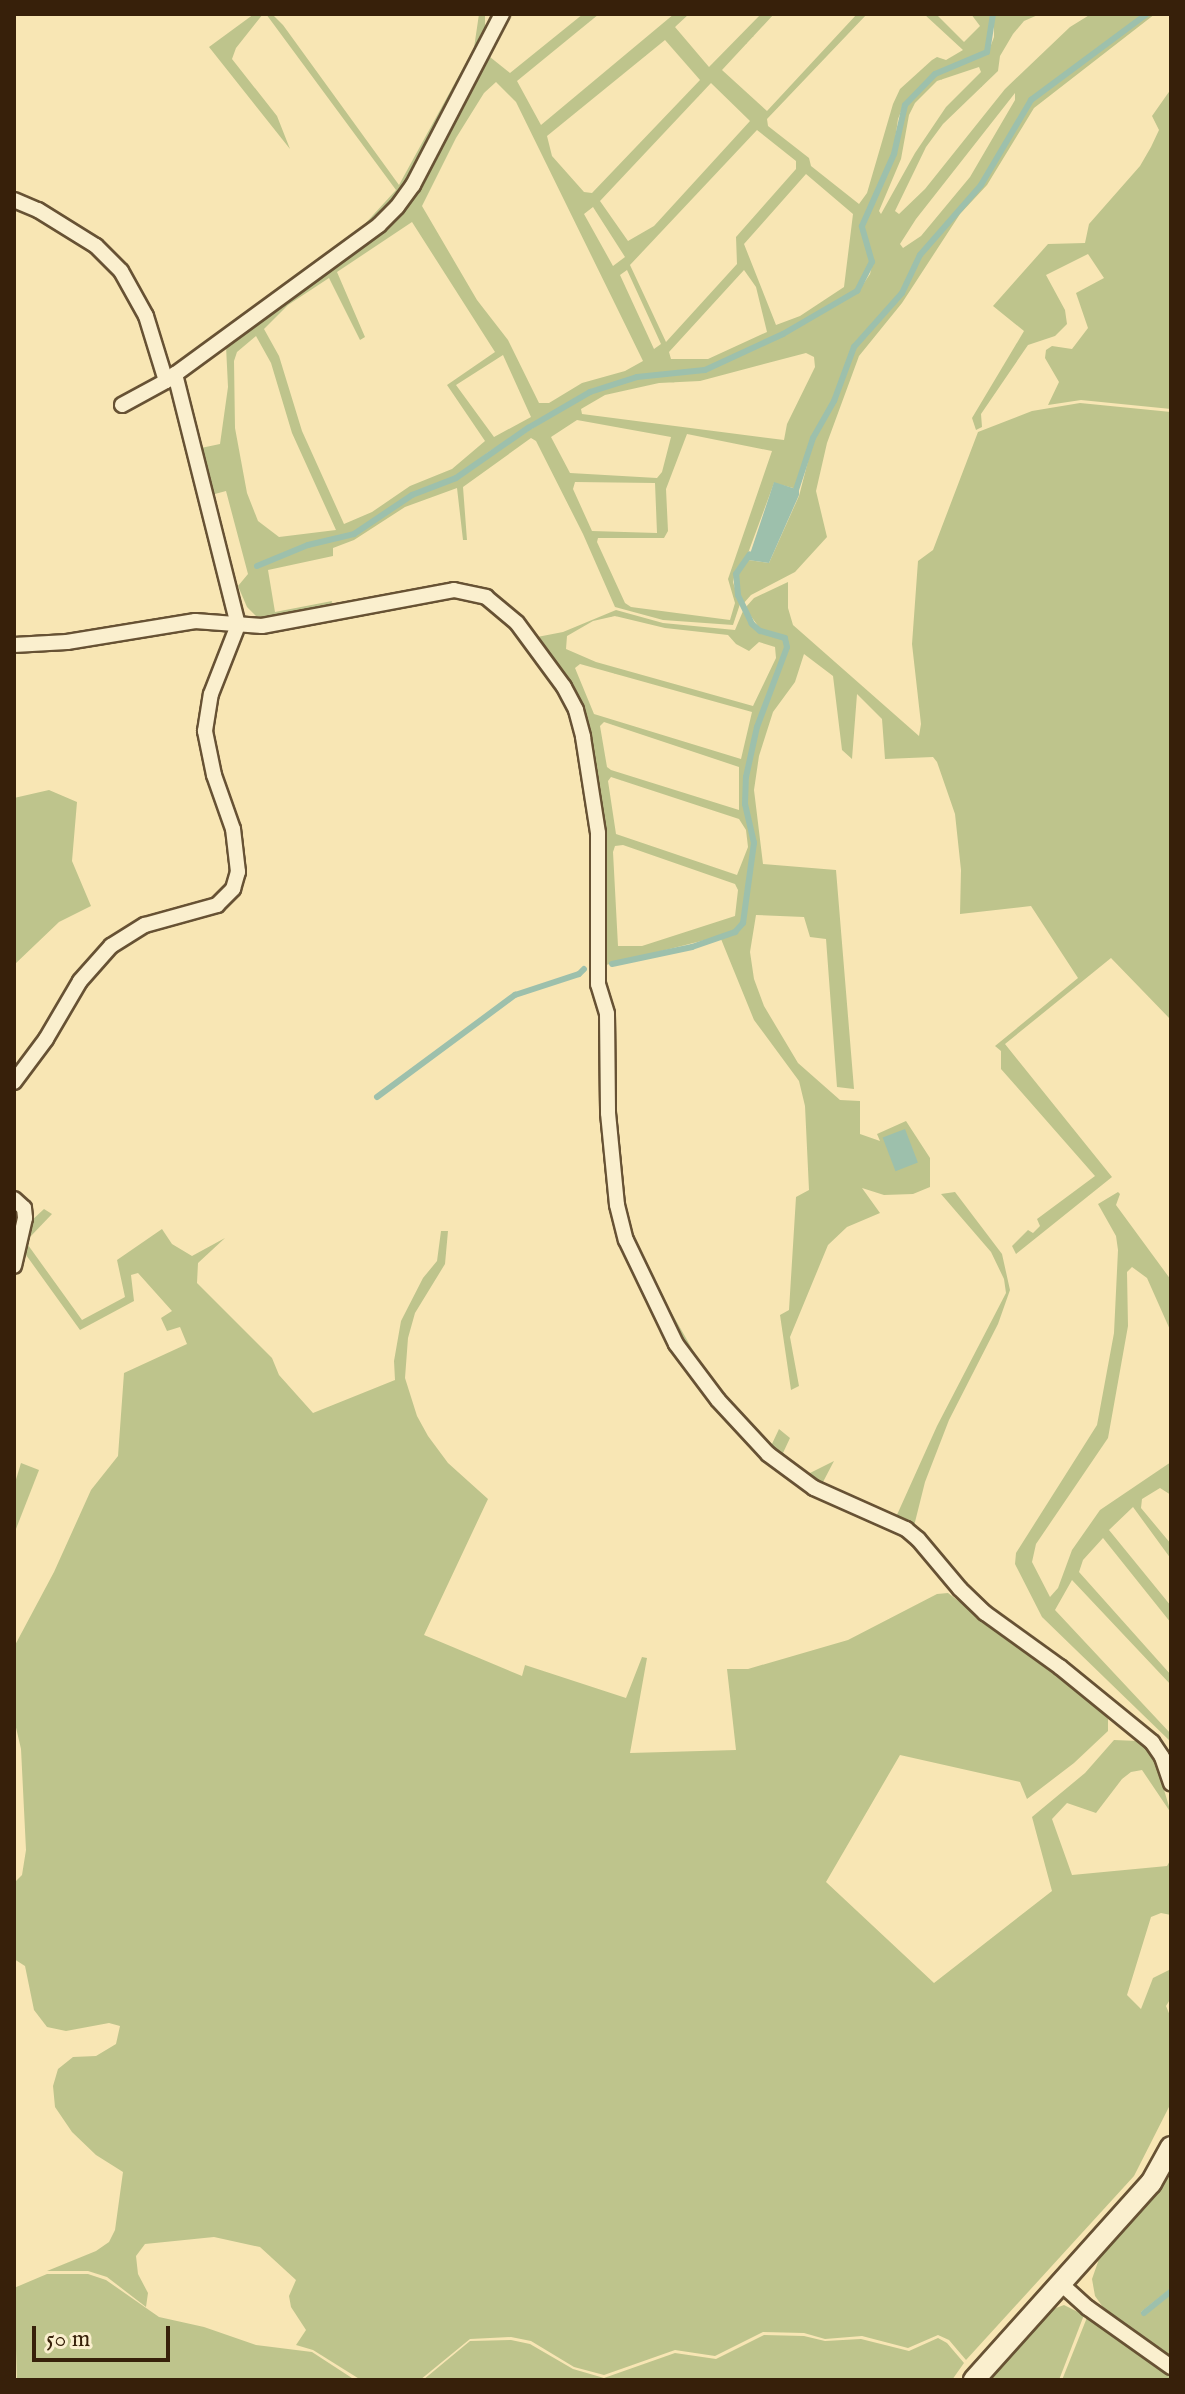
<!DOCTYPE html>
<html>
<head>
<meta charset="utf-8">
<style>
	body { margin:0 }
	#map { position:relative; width:1185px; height:2394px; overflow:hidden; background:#f8e6b4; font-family:"IM FELL English",serif }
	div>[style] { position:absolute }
	.green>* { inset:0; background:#bec48c }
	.water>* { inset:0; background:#9dc0ac; transform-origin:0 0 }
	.stream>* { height:6px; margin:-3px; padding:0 3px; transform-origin:3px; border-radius:3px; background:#9dc0ac }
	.roads { filter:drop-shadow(2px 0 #675234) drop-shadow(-2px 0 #675234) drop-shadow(0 2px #675234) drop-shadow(0 -2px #675234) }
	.minor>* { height:14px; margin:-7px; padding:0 7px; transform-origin:7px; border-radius:7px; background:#faefce }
	.secondary>* { height:20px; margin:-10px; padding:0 10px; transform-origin:10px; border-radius:10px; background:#faefce }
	span { translate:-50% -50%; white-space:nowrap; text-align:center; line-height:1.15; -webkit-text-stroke:6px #faefce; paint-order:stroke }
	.frame { position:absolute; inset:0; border:16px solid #37200a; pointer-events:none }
	.scale { position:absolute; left:32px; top:2326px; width:138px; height:36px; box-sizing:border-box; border:4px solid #37200a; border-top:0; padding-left:10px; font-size:24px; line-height:28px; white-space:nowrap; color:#37200a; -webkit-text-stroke:6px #faefce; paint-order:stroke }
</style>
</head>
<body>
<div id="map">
	<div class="green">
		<div style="clip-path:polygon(254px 14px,263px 14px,236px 48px,232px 59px,277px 116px,290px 149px,209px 47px)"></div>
		<div style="clip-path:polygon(266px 14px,272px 14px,283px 25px,399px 185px,474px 48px,479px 14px,485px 14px,485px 32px,402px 192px,366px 229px,363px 226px,396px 190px)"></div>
		<div style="clip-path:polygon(evenodd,583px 14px,599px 14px,517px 81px,541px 125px,674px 14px,689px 14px,675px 27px,709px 67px,761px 14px,774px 14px,722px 70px,767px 111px,857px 14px,867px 14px,767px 119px,768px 126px,809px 158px,811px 166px,859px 204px,867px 193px,893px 104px,900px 89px,932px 60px,937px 57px,946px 60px,963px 50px,924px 14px,936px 14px,964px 42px,980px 26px,971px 14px,992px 14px,986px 51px,935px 72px,904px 104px,898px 119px,893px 154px,861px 225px,870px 262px,855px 290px,782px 333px,705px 368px,637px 375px,589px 390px,490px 451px,455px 477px,412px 494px,354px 533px,282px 553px,256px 567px,308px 547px,355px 535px,413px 497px,457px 479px,492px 453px,590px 393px,638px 378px,706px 371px,783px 335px,847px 299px,858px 292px,870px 274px,873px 262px,864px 226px,895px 155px,907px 106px,936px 75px,988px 53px,994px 37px,994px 14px,1040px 14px,1024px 21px,1013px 34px,1000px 56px,998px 71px,943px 124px,926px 147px,895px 211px,899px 214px,925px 189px,1005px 89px,1070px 27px,1091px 14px,1145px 14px,1030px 99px,980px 184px,919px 254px,901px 292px,853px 346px,832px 401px,812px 437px,797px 489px,774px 483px,747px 556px,735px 573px,733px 582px,740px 604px,733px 625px,663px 620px,615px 607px,583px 534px,536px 441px,531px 438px,463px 487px,467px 540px,463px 540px,457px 488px,405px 507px,354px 540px,333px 548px,333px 556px,268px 570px,275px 612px,332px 601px,331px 606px,268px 619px,256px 616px,247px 607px,238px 586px,248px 574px,226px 491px,211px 495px,201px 448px,220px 444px,228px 387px,226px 346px,386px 230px,407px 209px,490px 57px,510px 73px,583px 14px,665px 40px,700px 80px,592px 193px,584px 192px,552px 156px,547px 136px,665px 40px,583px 14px,979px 67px,981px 72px,946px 107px,915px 153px,881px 214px,879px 211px,901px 159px,909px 115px,915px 103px,937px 81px,979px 67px,583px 14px,496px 82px,516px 102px,643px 361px,625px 371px,582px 383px,549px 403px,539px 403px,508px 340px,477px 300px,422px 206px,456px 138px,484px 93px,496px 82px,583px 14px,711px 83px,750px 121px,654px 226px,628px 241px,600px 201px,711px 83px,583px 14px,1015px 93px,1015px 100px,970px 177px,921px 236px,903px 248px,900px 244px,916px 219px,1015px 93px,583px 14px,757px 130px,796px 161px,796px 169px,736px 237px,737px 264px,666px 342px,630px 265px,757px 130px,583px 14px,806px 174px,853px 214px,844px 287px,800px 316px,776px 325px,744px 244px,806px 174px,583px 14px,593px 207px,625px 257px,613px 266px,584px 214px,593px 207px,583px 14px,412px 222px,495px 352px,447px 385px,485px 441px,452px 469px,410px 486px,372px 512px,344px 524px,302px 431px,279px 356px,264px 329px,288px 305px,329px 278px,360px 340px,365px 337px,337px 272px,412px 222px,583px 14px,627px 270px,661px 344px,654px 349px,620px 275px,627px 270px,583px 14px,744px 270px,756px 287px,767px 332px,708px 359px,671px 359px,669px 352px,744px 270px,583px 14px,256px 336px,271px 363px,292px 433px,336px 530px,279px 537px,258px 521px,247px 493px,235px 428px,234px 361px,237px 352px,256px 336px,583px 14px,806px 353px,814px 357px,815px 367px,787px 424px,784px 440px,582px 414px,581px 409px,605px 395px,659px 383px,700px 381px,806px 353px,583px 14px,503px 355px,531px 417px,494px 437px,456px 385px,503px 355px,583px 14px,577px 420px,671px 437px,662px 472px,657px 478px,570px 473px,551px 437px,577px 420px,583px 14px,687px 434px,772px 451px,728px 579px,735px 603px,730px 620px,631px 607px,625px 603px,597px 542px,598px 538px,664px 538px,668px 531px,666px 489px,687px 434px,583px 14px,575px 482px,655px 483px,657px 533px,592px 531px,573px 489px,575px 482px)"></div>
		<div style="clip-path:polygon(1148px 14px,1155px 14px,1034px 108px,987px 185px,960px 214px,902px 303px,859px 356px,827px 443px,816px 491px,827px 537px,795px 572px,751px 595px,743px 604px,736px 582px,737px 574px,748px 560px,769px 563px,799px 496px,814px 438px,835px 402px,855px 347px,903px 293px,921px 256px,982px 185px,1032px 101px)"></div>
		<div style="clip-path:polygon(1171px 89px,1171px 409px,1081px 400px,1048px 405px,1059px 382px,1045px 358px,1046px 350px,1052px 346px,1072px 349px,1088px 328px,1076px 293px,1104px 278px,1088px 254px,1046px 275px,1065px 310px,1067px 324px,1055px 336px,1028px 345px,981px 414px,982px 427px,976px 430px,972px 418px,1024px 331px,993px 306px,1048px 244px,1085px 243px,1089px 224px,1140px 166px,1151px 147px,1159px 130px,1152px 116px)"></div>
		<div style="clip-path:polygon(1080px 403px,1171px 412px,1171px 1020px,1111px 958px,1005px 1044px,1112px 1177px,1016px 1254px,1012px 1246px,1028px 1230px,1033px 1233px,1040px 1226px,1037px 1219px,1095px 1176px,1001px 1069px,1001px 1051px,995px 1046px,1078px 978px,1031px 906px,960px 914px,961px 870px,955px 814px,937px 762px,933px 757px,885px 759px,882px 719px,857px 694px,852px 759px,842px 750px,833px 676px,804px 654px,795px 682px,773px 712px,759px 756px,754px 790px,763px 864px,836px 870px,854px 1089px,837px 1087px,826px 939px,810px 937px,804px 917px,756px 915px,750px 952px,754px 979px,764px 1006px,798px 1063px,840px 1100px,860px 1101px,860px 1134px,880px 1141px,877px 1134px,906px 1121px,930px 1158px,930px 1187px,913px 1194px,884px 1195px,862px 1188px,880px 1213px,847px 1227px,828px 1245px,790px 1337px,799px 1386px,791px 1390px,780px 1315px,789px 1310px,796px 1197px,809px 1190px,805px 1106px,799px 1081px,754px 1020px,721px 939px,736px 933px,744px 923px,756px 843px,747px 804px,749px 762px,758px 727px,789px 647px,786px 637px,761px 630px,745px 608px,754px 598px,788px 582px,788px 608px,793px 625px,919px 736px,921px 724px,912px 644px,918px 561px,933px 550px,978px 432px,1032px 411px)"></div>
		<div style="clip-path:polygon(evenodd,616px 610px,663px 623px,735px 630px,743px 611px,759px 632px,784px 639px,786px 647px,756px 726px,744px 776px,744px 804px,753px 843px,742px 922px,735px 931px,721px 936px,602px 966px,589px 738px,532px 638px,563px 632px,616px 610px,615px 616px,665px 628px,728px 635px,736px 644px,749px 651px,759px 642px,775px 647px,776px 658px,753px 706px,596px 662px,566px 649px,567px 636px,593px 621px,615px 616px,616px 610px,580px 664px,752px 712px,741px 759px,594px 714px,575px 668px,580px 664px,616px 610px,604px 722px,739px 767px,739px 810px,611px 770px,607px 767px,600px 726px,604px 722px,616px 610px,611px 777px,739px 819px,746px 830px,748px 847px,737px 875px,616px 834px,608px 781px,611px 777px,616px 610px,623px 845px,735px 884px,738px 890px,735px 916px,642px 946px,618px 946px,613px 852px,615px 846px,623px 845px)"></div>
		<div style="clip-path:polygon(49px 790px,77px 802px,72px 861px,91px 906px,59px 922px,14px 965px,14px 798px)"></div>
		<div style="clip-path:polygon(955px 1192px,1002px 1254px,1010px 1290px,998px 1324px,949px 1420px,925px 1482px,913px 1530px,808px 1481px,733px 1416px,672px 1326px,641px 1259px,703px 1368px,737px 1412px,771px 1446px,779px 1429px,790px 1438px,783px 1453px,808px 1474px,834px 1461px,823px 1482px,896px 1517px,937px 1426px,1006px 1293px,1004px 1279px,991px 1252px,941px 1194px)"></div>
		<div style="clip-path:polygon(1118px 1192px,1120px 1194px,1116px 1205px,1171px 1280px,1171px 1332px,1147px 1278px,1132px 1267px,1127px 1272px,1128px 1326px,1108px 1438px,1036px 1544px,1032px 1562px,1050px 1597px,1058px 1588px,1072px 1550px,1100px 1510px,1171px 1462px,1171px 1495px,1160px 1488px,1142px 1499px,1141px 1508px,1171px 1544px,1171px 1559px,1133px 1507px,1109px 1530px,1171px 1606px,1171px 1623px,1103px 1538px,1083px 1560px,1079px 1572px,1171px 1675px,1171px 1685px,1072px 1580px,1055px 1610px,1171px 1734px,1171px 1742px,1042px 1617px,1015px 1564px,1016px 1553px,1097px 1425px,1114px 1333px,1118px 1250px,1116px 1236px,1098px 1204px)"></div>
		<div style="clip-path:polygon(44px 1209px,52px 1214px,30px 1237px,28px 1245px,82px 1320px,125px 1297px,117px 1260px,162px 1229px,172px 1244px,192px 1256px,225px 1238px,198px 1263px,197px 1283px,272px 1358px,279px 1375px,313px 1413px,395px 1380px,394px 1361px,401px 1321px,423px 1278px,437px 1261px,441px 1231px,448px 1231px,445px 1264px,415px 1313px,408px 1338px,405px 1378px,417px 1416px,428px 1436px,448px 1463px,488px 1499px,424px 1635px,522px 1676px,525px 1665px,626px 1698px,642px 1657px,647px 1658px,630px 1753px,736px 1750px,727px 1669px,748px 1669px,848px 1640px,937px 1594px,948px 1593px,1099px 1708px,1108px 1719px,1108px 1731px,1074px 1763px,1027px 1799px,1020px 1782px,900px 1755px,826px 1882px,934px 1983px,1052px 1891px,1032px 1817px,1085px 1773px,1114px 1740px,1138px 1741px,1149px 1750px,1156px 1763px,1171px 1813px,1142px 1770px,1131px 1772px,1122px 1779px,1096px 1813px,1067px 1803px,1052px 1819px,1072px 1875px,1167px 1866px,1171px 1859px,1171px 1915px,1161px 1913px,1151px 1917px,1127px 1995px,1141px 2009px,1153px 1978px,1171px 1969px,1171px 1998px,1166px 2006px,1171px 2018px,1171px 2103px,1134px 2176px,966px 2360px,949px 2340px,938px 2335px,908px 2348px,862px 2336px,825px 2339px,804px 2333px,763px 2332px,715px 2356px,675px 2350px,604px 2375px,574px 2367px,531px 2341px,511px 2337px,470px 2339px,420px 2380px,361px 2380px,313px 2350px,296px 2345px,306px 2330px,291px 2307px,289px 2296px,296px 2280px,260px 2247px,214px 2237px,145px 2244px,136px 2256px,138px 2274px,148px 2293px,146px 2307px,107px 2277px,88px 2271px,47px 2271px,96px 2251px,109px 2242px,115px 2230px,123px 2172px,96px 2155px,72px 2132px,55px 2107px,53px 2086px,58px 2069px,73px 2057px,96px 2056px,116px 2044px,120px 2026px,109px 2023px,66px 2031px,47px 2027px,34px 2010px,25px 1966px,14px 1959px,14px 1883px,22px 1875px,26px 1850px,21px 1749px,14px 1719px,14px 1647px,54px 1572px,91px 1490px,118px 1456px,124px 1373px,187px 1344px,180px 1327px,167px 1331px,161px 1318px,172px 1311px,138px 1273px,131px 1275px,134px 1301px,80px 1330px,21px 1248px,30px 1222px)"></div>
		<div style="clip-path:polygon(21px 1463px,39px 1470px,14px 1534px,14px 1486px)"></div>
		<div style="clip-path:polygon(1171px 2172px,1171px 2288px,1141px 2312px,1144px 2316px,1171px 2294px,1171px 2361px,1105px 2310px,1095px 2296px,1092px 2279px,1099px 2259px)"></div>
		<div style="clip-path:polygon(47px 2274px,88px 2274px,106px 2280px,159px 2317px,204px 2327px,256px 2345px,312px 2352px,355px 2380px,17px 2380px,14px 2288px)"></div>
		<div style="clip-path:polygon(1064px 2305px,1084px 2315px,1059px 2380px,991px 2380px,1048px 2311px)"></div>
		<div style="clip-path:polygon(1088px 2315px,1171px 2378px,1171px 2380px,1062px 2380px)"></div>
		<div style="clip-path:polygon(764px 2335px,804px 2336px,825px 2341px,861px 2339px,909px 2351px,938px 2338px,947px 2343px,964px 2363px,952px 2380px,423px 2380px,470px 2341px,511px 2340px,530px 2344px,573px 2369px,604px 2378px,675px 2353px,716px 2359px)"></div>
	</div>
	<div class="water">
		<div style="clip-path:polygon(774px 482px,799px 490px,799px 495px,769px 563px,748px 560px)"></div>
		<div style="left:905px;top:1129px;width:36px;height:24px;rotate:69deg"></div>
	</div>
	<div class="stream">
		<div style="left:795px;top:493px;width:58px;rotate:-71.9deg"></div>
		<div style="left:813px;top:438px;width:43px;rotate:-60.4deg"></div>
		<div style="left:834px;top:401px;width:58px;rotate:-69.7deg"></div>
		<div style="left:854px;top:347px;width:72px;rotate:-48.4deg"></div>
		<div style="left:902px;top:293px;width:42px;rotate:-64.7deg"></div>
		<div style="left:920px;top:255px;width:93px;rotate:-48.9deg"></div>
		<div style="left:981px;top:185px;width:99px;rotate:-59.5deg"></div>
		<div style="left:1031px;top:100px;width:144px;rotate:-36.6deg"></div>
		<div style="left:257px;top:566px;width:55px;rotate:-22.4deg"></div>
		<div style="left:308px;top:545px;width:47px;rotate:-13.4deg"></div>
		<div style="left:354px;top:534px;width:70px;rotate:-33.9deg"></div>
		<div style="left:412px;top:495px;width:47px;rotate:-21.1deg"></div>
		<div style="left:456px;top:478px;width:88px;rotate:-34.8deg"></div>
		<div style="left:528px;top:428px;width:72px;rotate:-30.1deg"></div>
		<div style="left:590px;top:392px;width:49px;rotate:-17.7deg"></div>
		<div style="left:637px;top:377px;width:68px;rotate:-5.9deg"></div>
		<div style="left:705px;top:370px;width:86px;rotate:-24.8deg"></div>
		<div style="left:783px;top:334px;width:86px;rotate:-30.2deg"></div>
		<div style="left:857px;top:291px;width:33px;rotate:-63deg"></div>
		<div style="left:872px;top:262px;width:37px;rotate:-106deg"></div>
		<div style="left:862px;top:226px;width:79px;rotate:-66deg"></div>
		<div style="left:894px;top:154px;width:50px;rotate:-77.3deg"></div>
		<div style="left:905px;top:105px;width:43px;rotate:-45.9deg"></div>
		<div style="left:935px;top:74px;width:56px;rotate:-22.9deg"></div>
		<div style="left:987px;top:52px;width:38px;rotate:-81deg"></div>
		<div style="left:612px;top:964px;width:82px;rotate:-12deg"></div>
		<div style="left:692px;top:947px;width:46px;rotate:-19.2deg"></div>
		<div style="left:735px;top:932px;width:12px;rotate:-48deg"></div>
		<div style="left:743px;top:923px;width:81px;rotate:-82.2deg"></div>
		<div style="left:754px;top:843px;width:40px;rotate:-103deg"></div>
		<div style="left:745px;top:804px;width:27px;rotate:-88deg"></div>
		<div style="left:746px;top:777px;width:51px;rotate:-77.6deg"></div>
		<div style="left:757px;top:727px;width:85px;rotate:-69.4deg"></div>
		<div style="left:787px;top:647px;width:9px;rotate:-103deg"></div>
		<div style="left:785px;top:638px;width:26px;rotate:-164deg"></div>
		<div style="left:760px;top:631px;width:11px;rotate:-139deg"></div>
		<div style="left:752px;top:624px;width:32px;rotate:-116deg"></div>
		<div style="left:738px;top:595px;width:21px;rotate:-95deg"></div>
		<div style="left:736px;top:574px;width:24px;rotate:-55deg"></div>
		<div style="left:377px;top:1097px;width:172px;rotate:-36.5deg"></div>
		<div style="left:515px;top:995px;width:67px;rotate:-18.2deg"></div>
		<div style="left:579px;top:974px;width:7px;rotate:-45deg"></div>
		<div style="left:1144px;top:2313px;width:35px;rotate:-39deg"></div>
	</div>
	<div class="roads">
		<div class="minor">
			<div style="left:14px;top:200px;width:26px;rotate:23deg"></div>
			<div style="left:38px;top:210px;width:68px;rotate:31.8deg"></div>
			<div style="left:96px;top:246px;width:35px;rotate:45deg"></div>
			<div style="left:121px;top:271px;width:51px;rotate:60.9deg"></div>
			<div style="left:146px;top:316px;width:68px;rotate:72.9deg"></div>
			<div style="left:122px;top:405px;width:50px;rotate:-28.6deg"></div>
			<div style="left:166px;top:381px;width:264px;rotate:-36.2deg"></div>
			<div style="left:379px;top:225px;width:25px;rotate:-45deg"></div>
			<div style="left:397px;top:207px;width:27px;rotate:-54deg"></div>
			<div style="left:413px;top:185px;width:193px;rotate:-62.5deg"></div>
			<div style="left:14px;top:645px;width:53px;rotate:-3.2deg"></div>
			<div style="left:67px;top:642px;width:130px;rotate:-9.3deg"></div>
			<div style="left:195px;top:621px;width:67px;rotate:4.3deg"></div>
			<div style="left:262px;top:626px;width:195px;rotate:-10.6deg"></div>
			<div style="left:454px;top:590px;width:33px;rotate:12deg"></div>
			<div style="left:486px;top:597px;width:40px;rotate:40deg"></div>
			<div style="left:517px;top:623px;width:79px;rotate:53.7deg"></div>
			<div style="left:564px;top:687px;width:26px;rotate:62deg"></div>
			<div style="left:576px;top:710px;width:28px;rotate:75deg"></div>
			<div style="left:583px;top:737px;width:97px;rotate:81.1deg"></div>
			<div style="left:598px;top:833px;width:151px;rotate:90deg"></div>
			<div style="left:598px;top:984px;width:31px;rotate:73deg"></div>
			<div style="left:607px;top:1014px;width:99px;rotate:89.4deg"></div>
			<div style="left:608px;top:1113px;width:92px;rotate:84.4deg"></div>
			<div style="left:617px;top:1205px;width:36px;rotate:76deg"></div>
			<div style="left:626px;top:1240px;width:115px;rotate:64.3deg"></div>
			<div style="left:676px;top:1344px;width:70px;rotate:53.1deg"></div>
			<div style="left:718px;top:1400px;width:74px;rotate:47.2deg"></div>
			<div style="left:768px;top:1454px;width:57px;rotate:36.5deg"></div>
			<div style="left:814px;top:1488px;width:101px;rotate:24deg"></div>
			<div style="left:906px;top:1529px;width:16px;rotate:40deg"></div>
			<div style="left:918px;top:1539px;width:65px;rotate:50deg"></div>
			<div style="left:960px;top:1589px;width:35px;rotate:44deg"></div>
			<div style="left:985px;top:1613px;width:92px;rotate:35.8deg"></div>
			<div style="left:1060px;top:1667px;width:119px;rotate:39.2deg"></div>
			<div style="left:1152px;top:1742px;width:18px;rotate:56deg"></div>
			<div style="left:1162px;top:1757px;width:28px;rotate:71deg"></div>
			<div style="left:14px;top:1082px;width:54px;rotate:-53.3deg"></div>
			<div style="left:46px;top:1039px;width:67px;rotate:-59.6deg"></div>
			<div style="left:80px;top:981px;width:47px;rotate:-48.5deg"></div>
			<div style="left:111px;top:946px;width:40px;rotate:-32deg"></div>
			<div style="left:145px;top:925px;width:75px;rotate:-15.5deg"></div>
			<div style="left:217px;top:905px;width:23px;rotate:-45deg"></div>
			<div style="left:233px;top:889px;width:18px;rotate:-74deg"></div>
			<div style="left:238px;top:872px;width:43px;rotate:-96.6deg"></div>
			<div style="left:233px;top:829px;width:57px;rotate:-109.4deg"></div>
			<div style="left:214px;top:775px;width:45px;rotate:-101.6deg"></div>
			<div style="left:205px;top:731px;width:37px;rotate:-81deg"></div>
			<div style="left:211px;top:694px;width:74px;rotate:-68.6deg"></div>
			<div style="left:238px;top:625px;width:259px;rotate:-104.1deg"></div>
			<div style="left:14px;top:1199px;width:13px;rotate:42deg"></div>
			<div style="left:24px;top:1208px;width:10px;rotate:84deg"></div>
			<div style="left:25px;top:1218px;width:49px;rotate:102.9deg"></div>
			<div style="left:1059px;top:2282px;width:39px;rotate:42deg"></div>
			<div style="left:1088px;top:2308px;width:102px;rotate:35.4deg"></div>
		</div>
		<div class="secondary">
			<div style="left:974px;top:2380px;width:265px;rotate:-48.1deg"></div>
			<div style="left:1151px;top:2183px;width:41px;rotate:-60.9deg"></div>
		</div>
	</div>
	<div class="frame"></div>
	<div class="scale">50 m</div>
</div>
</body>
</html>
